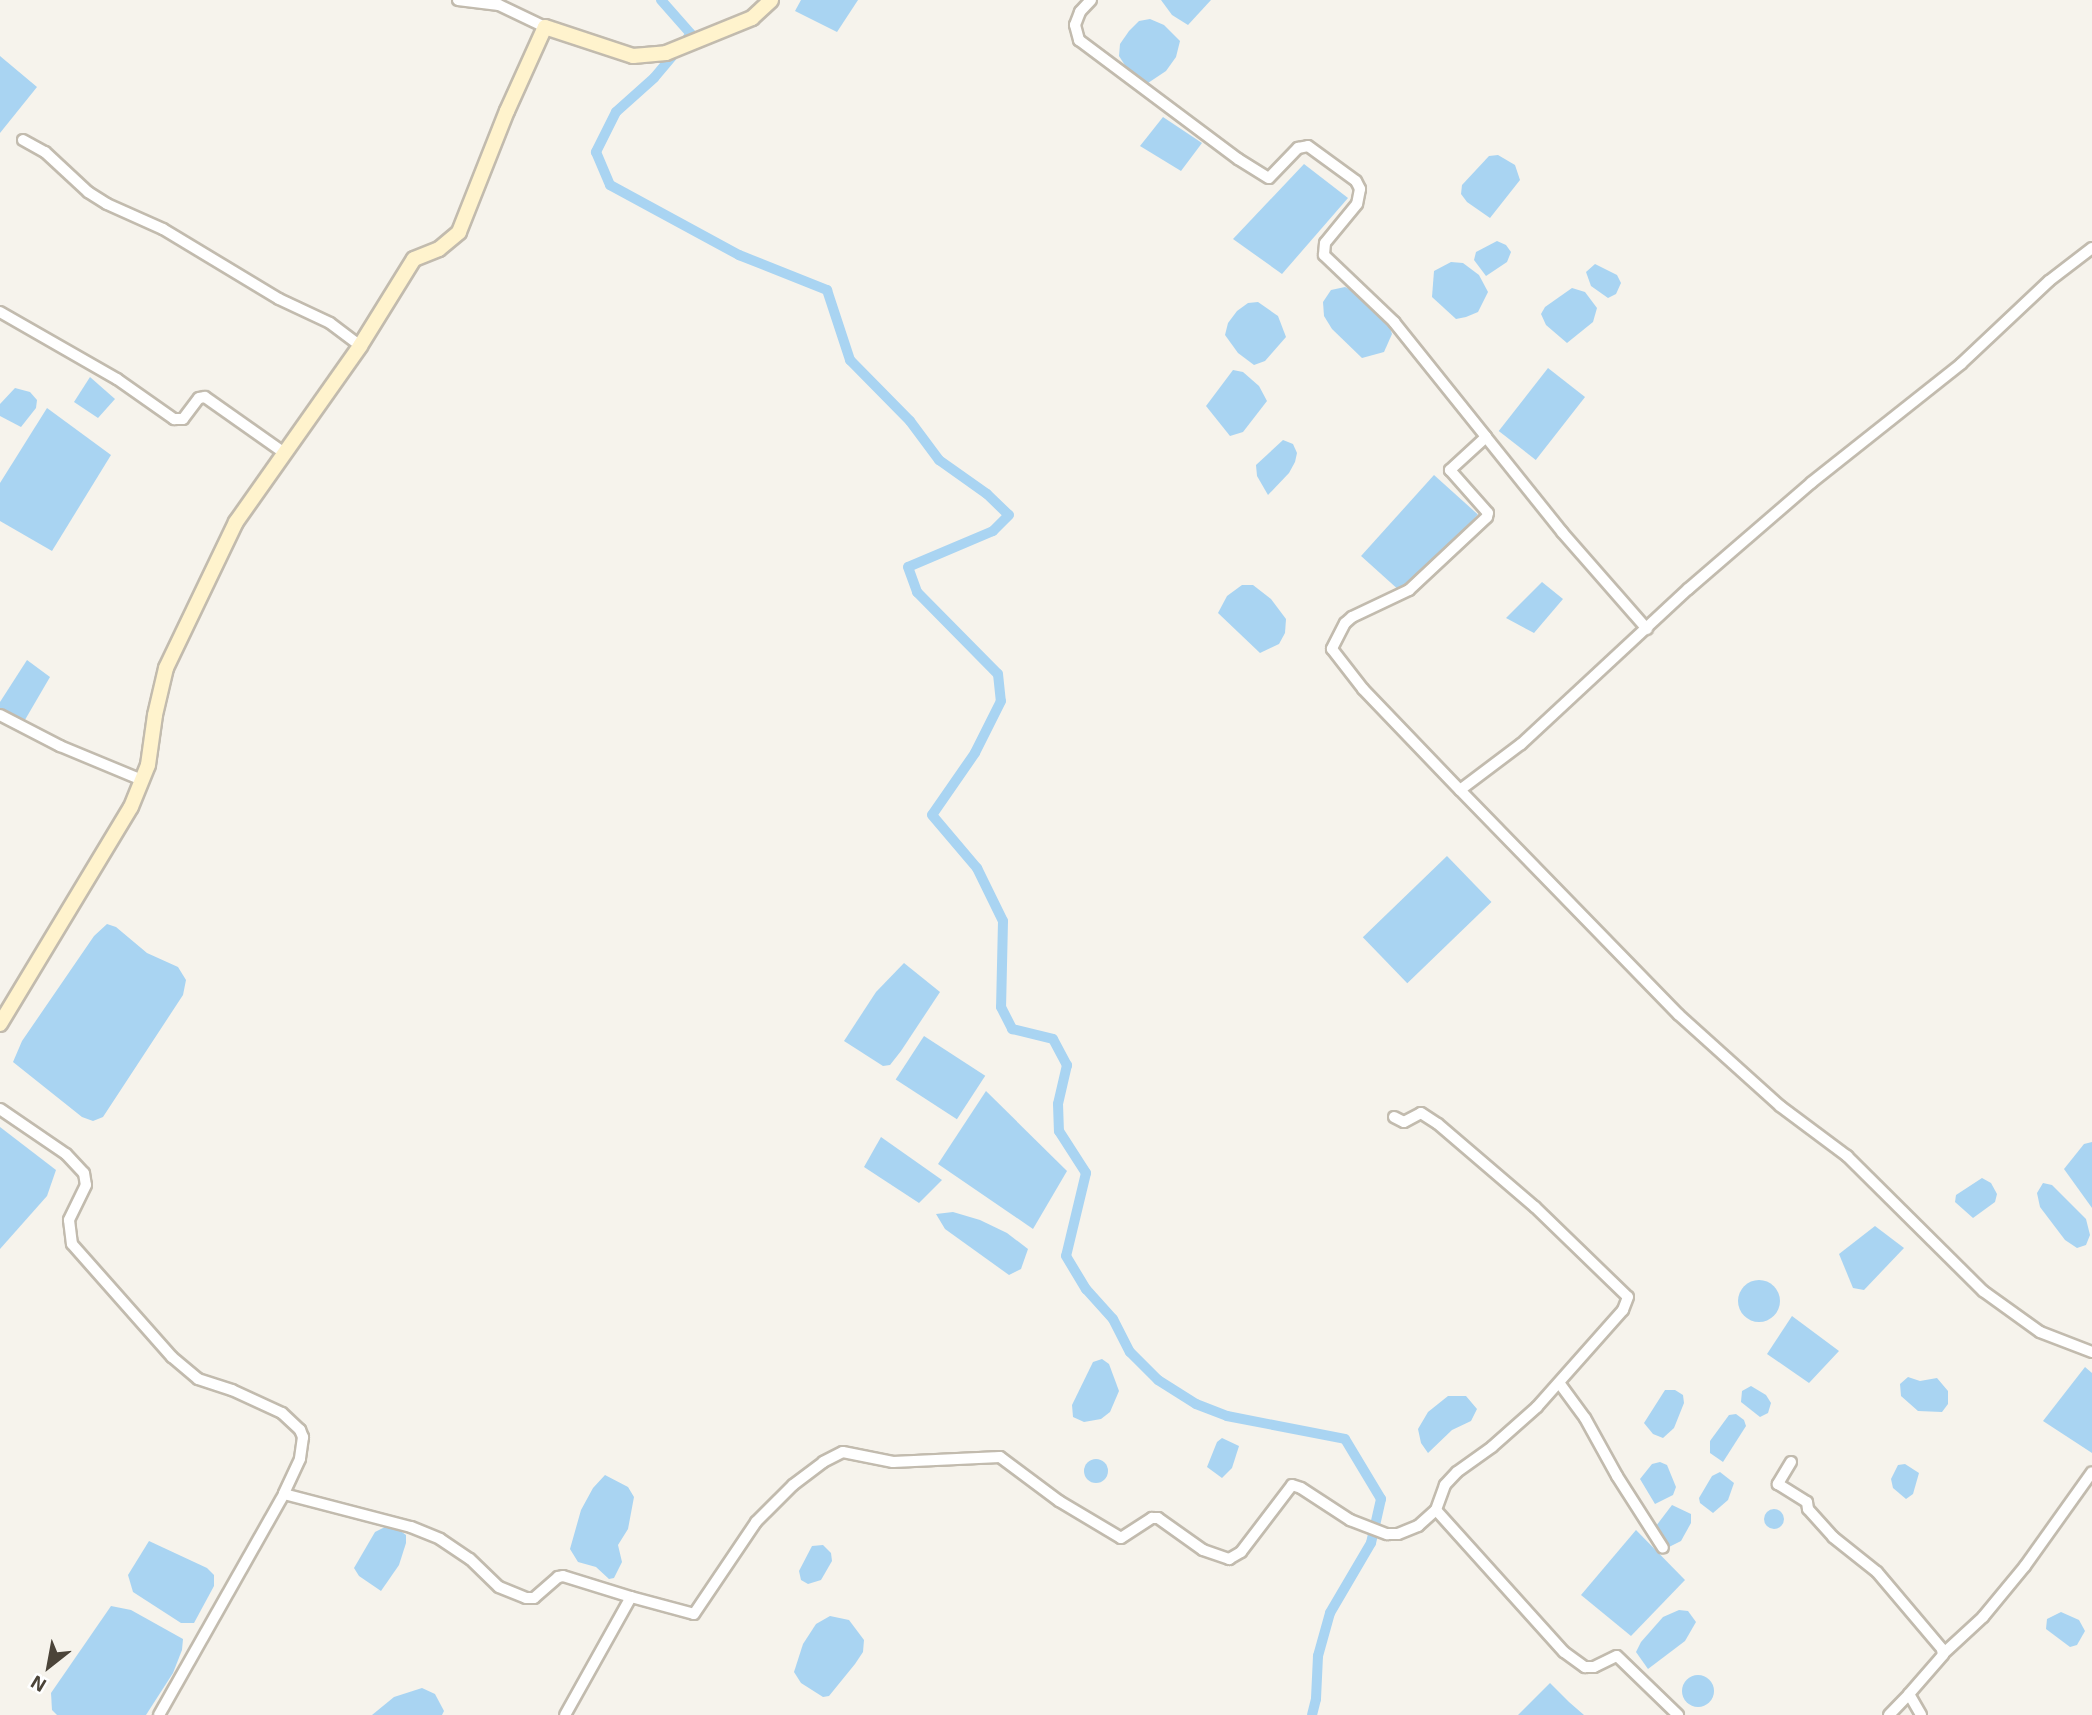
<!DOCTYPE html>
<html>
<head>
<meta charset="utf-8">
<style>
	body { margin:0 }
	#map { position:relative; width:2092px; height:1715px; overflow:hidden; background:#f6f3ec; font-family:"Exo 2",sans-serif }
	div>[style] { position:absolute }
	.water>* { inset:0; background:#a9d4f2; transform-origin:0 0 }
	.round { border-radius:50% }
	.canal>* { height:10px; margin:-5px; padding:0 5px; transform-origin:5px; border-radius:5px; background:#a9d4f2 }
	.roads { filter:drop-shadow(2px 0 #c2bbae) drop-shadow(-2px 0 #c2bbae) drop-shadow(0 2px #c2bbae) drop-shadow(0 -2px #c2bbae) }
	.street>* { height:10px; margin:-5px; padding:0 5px; transform-origin:5px; border-radius:5px; background:#fff }
	.secondary>* { height:14px; margin:-7px; padding:0 7px; transform-origin:7px; border-radius:7px; background:#fff3cd }
	span { translate:-50% -50%; white-space:nowrap; text-align:center; line-height:1.15; -webkit-text-stroke:5px #fff; paint-order:stroke }
	.north { position:absolute; left:14px; top:1631px; width:70px; height:70px; -webkit-text-stroke:5px #fff; paint-order:stroke; rotate:211deg; font-size:19px; font-weight:700; line-height:28px; text-align:center; color:#4b4439 }
	.north::after { content:''; display:block; margin:auto; width:24px; height:32px; background:#4b4439; clip-path:polygon(50% 0,100% 100%,50% 72%,0 100%) }
</style>
</head>
<body>
<div id="map">
	<div class="water">
		<div style="clip-path:polygon(801px 0,858px 0,837px 32px,795px 11px)"></div>
		<div style="clip-path:polygon(1161px 0,1211px 0,1188px 25px,1172px 15px)"></div>
		<div style="clip-path:polygon(1150px 19px,1164px 25px,1180px 41px,1176px 57px,1166px 71px,1148px 83px,1130px 73px,1119px 56px,1120px 44px,1129px 31px,1139px 21px)"></div>
		<div style="clip-path:polygon(0 56px,37px 87px,0 133px)"></div>
		<div style="clip-path:polygon(1163px 117px,1202px 143px,1181px 171px,1140px 146px)"></div>
		<div style="clip-path:polygon(1498px 155px,1515px 165px,1520px 180px,1490px 218px,1467px 202px,1461px 194px,1462px 185px,1489px 156px)"></div>
		<div style="clip-path:polygon(1304px 164px,1348px 198px,1282px 274px,1233px 239px)"></div>
		<div style="clip-path:polygon(1497px 241px,1506px 245px,1511px 252px,1507px 262px,1486px 276px,1474px 260px,1476px 252px)"></div>
		<div style="clip-path:polygon(1451px 262px,1463px 263px,1479px 275px,1488px 292px,1478px 312px,1466px 317px,1456px 319px,1432px 297px,1434px 271px)"></div>
		<div style="clip-path:polygon(1595px 264px,1617px 275px,1621px 283px,1616px 294px,1608px 298px,1591px 286px,1586px 272px)"></div>
		<div style="clip-path:polygon(1345px 287px,1366px 297px,1387px 318px,1392px 334px,1384px 352px,1362px 358px,1332px 329px,1324px 316px,1323px 302px,1331px 290px)"></div>
		<div style="clip-path:polygon(1572px 288px,1585px 292px,1597px 308px,1593px 322px,1567px 343px,1546px 325px,1541px 314px,1545px 307px)"></div>
		<div style="clip-path:polygon(1258px 302px,1278px 316px,1286px 337px,1265px 361px,1254px 365px,1238px 353px,1225px 335px,1228px 323px,1237px 311px,1248px 303px)"></div>
		<div style="left:1548px;top:368px;width:47px;height:80px;rotate:38deg"></div>
		<div style="clip-path:polygon(1233px 370px,1243px 372px,1259px 386px,1267px 401px,1243px 432px,1230px 436px,1206px 406px)"></div>
		<div style="clip-path:polygon(90px 377px,115px 399px,98px 418px,74px 402px)"></div>
		<div style="clip-path:polygon(15px 388px,30px 392px,37px 400px,36px 408px,21px 427px,0 416px,0 404px)"></div>
		<div style="clip-path:polygon(47px 408px,111px 455px,52px 551px,0 521px,0 483px)"></div>
		<div style="clip-path:polygon(1283px 440px,1293px 444px,1297px 453px,1295px 462px,1289px 473px,1268px 495px,1257px 476px,1256px 465px)"></div>
		<div style="left:1434px;top:475px;width:59px;height:109px;rotate:42deg"></div>
		<div style="clip-path:polygon(1542px 582px,1563px 599px,1534px 633px,1506px 618px)"></div>
		<div style="clip-path:polygon(1242px 585px,1253px 585px,1271px 599px,1286px 619px,1285px 633px,1279px 644px,1260px 653px,1218px 613px,1227px 596px)"></div>
		<div style="clip-path:polygon(27px 660px,50px 677px,22px 725px,0 710px,0 702px)"></div>
		<div style="left:1447px;top:856px;width:64px;height:117px;rotate:46deg"></div>
		<div style="clip-path:polygon(107px 924px,116px 927px,147px 953px,178px 967px,186px 980px,183px 995px,103px 1117px,93px 1121px,82px 1117px,13px 1062px,22px 1041px,94px 936px)"></div>
		<div style="clip-path:polygon(904px 963px,940px 992px,901px 1051px,890px 1065px,883px 1066px,844px 1041px,876px 992px)"></div>
		<div style="left:924px;top:1036px;width:73px;height:52px;rotate:33deg"></div>
		<div style="clip-path:polygon(986px 1091px,1067px 1171px,1033px 1229px,938px 1164px)"></div>
		<div style="clip-path:polygon(0 1127px,56px 1170px,47px 1196px,0 1249px)"></div>
		<div style="clip-path:polygon(881px 1137px,942px 1180px,919px 1203px,864px 1167px)"></div>
		<div style="clip-path:polygon(2092px 1142px,2092px 1208px,2064px 1169px,2084px 1144px)"></div>
		<div style="clip-path:polygon(1982px 1178px,1991px 1183px,1997px 1194px,1995px 1202px,1973px 1218px,1955px 1202px,1956px 1195px)"></div>
		<div style="clip-path:polygon(2043px 1183px,2052px 1185px,2086px 1219px,2090px 1235px,2086px 1245px,2077px 1248px,2065px 1240px,2040px 1207px,2037px 1193px)"></div>
		<div style="clip-path:polygon(953px 1212px,980px 1220px,1007px 1233px,1028px 1249px,1021px 1269px,1009px 1275px,945px 1229px,936px 1214px)"></div>
		<div style="clip-path:polygon(1875px 1226px,1904px 1248px,1864px 1290px,1853px 1288px,1839px 1254px)"></div>
		<div class="round" style="left:1738px;top:1280px;width:42px;height:42px"></div>
		<div style="clip-path:polygon(1792px 1316px,1839px 1351px,1809px 1383px,1767px 1354px)"></div>
		<div style="clip-path:polygon(1102px 1359px,1109px 1364px,1119px 1391px,1110px 1412px,1101px 1419px,1084px 1422px,1073px 1417px,1072px 1405px,1093px 1362px)"></div>
		<div style="clip-path:polygon(2085px 1367px,2092px 1373px,2092px 1453px,2043px 1421px)"></div>
		<div style="clip-path:polygon(1908px 1377px,1920px 1381px,1937px 1378px,1948px 1391px,1948px 1404px,1942px 1412px,1918px 1411px,1901px 1396px,1900px 1384px)"></div>
		<div style="clip-path:polygon(1751px 1386px,1766px 1395px,1771px 1403px,1768px 1413px,1760px 1417px,1741px 1402px,1742px 1391px)"></div>
		<div style="clip-path:polygon(1665px 1390px,1675px 1390px,1683px 1395px,1684px 1403px,1674px 1428px,1663px 1438px,1653px 1434px,1644px 1423px)"></div>
		<div style="clip-path:polygon(1448px 1396px,1466px 1396px,1477px 1409px,1471px 1421px,1452px 1430px,1428px 1453px,1421px 1443px,1418px 1429px,1428px 1412px)"></div>
		<div style="clip-path:polygon(1736px 1414px,1744px 1420px,1746px 1426px,1723px 1462px,1710px 1453px,1710px 1441px,1729px 1415px)"></div>
		<div style="clip-path:polygon(1222px 1438px,1239px 1446px,1232px 1468px,1222px 1478px,1207px 1467px,1217px 1442px)"></div>
		<div class="round" style="left:1084px;top:1459px;width:24px;height:24px"></div>
		<div style="clip-path:polygon(1660px 1462px,1667px 1465px,1676px 1487px,1673px 1495px,1655px 1504px,1640px 1479px,1652px 1464px)"></div>
		<div style="clip-path:polygon(1905px 1464px,1919px 1473px,1913px 1494px,1906px 1499px,1893px 1488px,1891px 1479px,1898px 1465px)"></div>
		<div style="clip-path:polygon(1720px 1472px,1734px 1483px,1728px 1500px,1713px 1513px,1700px 1503px,1699px 1498px,1712px 1476px)"></div>
		<div style="clip-path:polygon(605px 1475px,628px 1487px,634px 1497px,628px 1529px,618px 1545px,622px 1562px,614px 1578px,609px 1579px,596px 1567px,578px 1562px,570px 1549px,581px 1510px,593px 1488px)"></div>
		<div style="clip-path:polygon(1672px 1505px,1691px 1514px,1691px 1523px,1681px 1541px,1669px 1547px,1660px 1538px,1656px 1526px)"></div>
		<div class="round" style="left:1764px;top:1509px;width:20px;height:20px"></div>
		<div style="clip-path:polygon(391px 1524px,406px 1535px,406px 1543px,399px 1565px,381px 1591px,359px 1576px,354px 1568px,375px 1532px)"></div>
		<div style="clip-path:polygon(1636px 1530px,1685px 1580px,1631px 1636px,1581px 1595px)"></div>
		<div style="clip-path:polygon(149px 1541px,207px 1568px,214px 1575px,214px 1586px,194px 1623px,181px 1623px,133px 1592px,128px 1575px)"></div>
		<div style="clip-path:polygon(823px 1545px,831px 1553px,832px 1561px,821px 1580px,808px 1584px,801px 1580px,799px 1571px,812px 1546px)"></div>
		<div style="clip-path:polygon(111px 1606px,131px 1610px,183px 1639px,182px 1650px,173px 1673px,146px 1715px,57px 1715px,52px 1710px,51px 1693px)"></div>
		<div style="clip-path:polygon(1679px 1610px,1688px 1611px,1696px 1622px,1685px 1641px,1648px 1669px,1636px 1652px,1641px 1642px,1663px 1617px)"></div>
		<div style="clip-path:polygon(2061px 1612px,2079px 1620px,2085px 1631px,2077px 1645px,2070px 1647px,2046px 1629px,2047px 1619px)"></div>
		<div style="clip-path:polygon(830px 1616px,849px 1620px,864px 1640px,863px 1652px,855px 1664px,829px 1696px,823px 1697px,801px 1683px,794px 1672px,803px 1644px,816px 1624px)"></div>
		<div class="round" style="left:1682px;top:1675px;width:32px;height:32px"></div>
		<div style="clip-path:polygon(1550px 1683px,1569px 1702px,1584px 1715px,1518px 1715px)"></div>
		<div style="clip-path:polygon(422px 1688px,435px 1694px,444px 1711px,442px 1715px,372px 1715px,394px 1697px)"></div>
	</div>
	<div class="canal">
		<div style="left:661px;top:0;width:45px;rotate:48.6deg"></div>
		<div style="left:691px;top:34px;width:57px;rotate:130.1deg"></div>
		<div style="left:654px;top:78px;width:51px;rotate:138.2deg"></div>
		<div style="left:616px;top:112px;width:45px;rotate:116.6deg"></div>
		<div style="left:596px;top:152px;width:36px;rotate:67deg"></div>
		<div style="left:610px;top:185px;width:147px;rotate:28.5deg"></div>
		<div style="left:739px;top:255px;width:95px;rotate:21.7deg"></div>
		<div style="left:827px;top:290px;width:74px;rotate:71.8deg"></div>
		<div style="left:850px;top:360px;width:86px;rotate:45.5deg"></div>
		<div style="left:910px;top:421px;width:49px;rotate:53.4deg"></div>
		<div style="left:939px;top:460px;width:59px;rotate:35.3deg"></div>
		<div style="left:987px;top:494px;width:30px;rotate:44deg"></div>
		<div style="left:1009px;top:515px;width:23px;rotate:135deg"></div>
		<div style="left:993px;top:531px;width:92px;rotate:157deg"></div>
		<div style="left:908px;top:567px;width:27px;rotate:70deg"></div>
		<div style="left:917px;top:592px;width:115px;rotate:45.4deg"></div>
		<div style="left:998px;top:674px;width:27px;rotate:84deg"></div>
		<div style="left:1001px;top:701px;width:58px;rotate:116.6deg"></div>
		<div style="left:975px;top:753px;width:75px;rotate:124.7deg"></div>
		<div style="left:932px;top:815px;width:70px;rotate:49.7deg"></div>
		<div style="left:977px;top:868px;width:59px;rotate:63.9deg"></div>
		<div style="left:1003px;top:921px;width:86px;rotate:91.3deg"></div>
		<div style="left:1001px;top:1007px;width:25px;rotate:63deg"></div>
		<div style="left:1012px;top:1029px;width:42px;rotate:13.7deg"></div>
		<div style="left:1053px;top:1039px;width:30px;rotate:62deg"></div>
		<div style="left:1067px;top:1065px;width:40px;rotate:103deg"></div>
		<div style="left:1058px;top:1104px;width:27px;rotate:88deg"></div>
		<div style="left:1059px;top:1131px;width:50px;rotate:57.3deg"></div>
		<div style="left:1086px;top:1173px;width:85px;rotate:103.5deg"></div>
		<div style="left:1066px;top:1256px;width:39px;rotate:59deg"></div>
		<div style="left:1086px;top:1289px;width:40px;rotate:48deg"></div>
		<div style="left:1113px;top:1319px;width:37px;rotate:63deg"></div>
		<div style="left:1130px;top:1352px;width:40px;rotate:45deg"></div>
		<div style="left:1158px;top:1380px;width:45px;rotate:32.3deg"></div>
		<div style="left:1196px;top:1404px;width:33px;rotate:21deg"></div>
		<div style="left:1227px;top:1416px;width:120px;rotate:11deg"></div>
		<div style="left:1345px;top:1439px;width:70px;rotate:59deg"></div>
		<div style="left:1381px;top:1499px;width:45px;rotate:102.8deg"></div>
		<div style="left:1371px;top:1543px;width:81px;rotate:120.4deg"></div>
		<div style="left:1330px;top:1613px;width:45px;rotate:105.6deg"></div>
		<div style="left:1318px;top:1656px;width:43px;rotate:92.7deg"></div>
		<div style="left:1316px;top:1699px;width:16px;rotate:104deg"></div>
	</div>
	<div class="roads">
		<div class="street">
			<div style="left:458px;top:0;width:41px;rotate:7deg"></div>
			<div style="left:499px;top:5px;width:51px;rotate:25.6deg"></div>
			<div style="left:1091px;top:0;width:16px;rotate:133deg"></div>
			<div style="left:1080px;top:12px;width:14px;rotate:111deg"></div>
			<div style="left:1075px;top:25px;width:16px;rotate:75deg"></div>
			<div style="left:1079px;top:40px;width:199px;rotate:36.8deg"></div>
			<div style="left:1238px;top:159px;width:36px;rotate:32deg"></div>
			<div style="left:1269px;top:178px;width:42px;rotate:-46deg"></div>
			<div style="left:1298px;top:148px;width:10px;rotate:-11deg"></div>
			<div style="left:1308px;top:146px;width:59px;rotate:36.1deg"></div>
			<div style="left:1356px;top:181px;width:9px;rotate:63deg"></div>
			<div style="left:1360px;top:189px;width:15px;rotate:101deg"></div>
			<div style="left:1357px;top:204px;width:50px;rotate:129.4deg"></div>
			<div style="left:1325px;top:243px;width:12px;rotate:95deg"></div>
			<div style="left:1324px;top:255px;width:97px;rotate:43.7deg"></div>
			<div style="left:1394px;top:322px;width:147px;rotate:51.3deg"></div>
			<div style="left:1486px;top:437px;width:49px;rotate:137.5deg"></div>
			<div style="left:1450px;top:470px;width:57px;rotate:48.5deg"></div>
			<div style="left:1488px;top:513px;width:4px;rotate:104deg"></div>
			<div style="left:1487px;top:517px;width:107px;rotate:136.9deg"></div>
			<div style="left:1409px;top:590px;width:63px;rotate:154.7deg"></div>
			<div style="left:1352px;top:617px;width:9px;rotate:139deg"></div>
			<div style="left:1345px;top:623px;width:29px;rotate:117deg"></div>
			<div style="left:1332px;top:649px;width:51px;rotate:52.2deg"></div>
			<div style="left:1363px;top:689px;width:140px;rotate:46.2deg"></div>
			<div style="left:23px;top:140px;width:25px;rotate:29deg"></div>
			<div style="left:45px;top:152px;width:59px;rotate:42.9deg"></div>
			<div style="left:88px;top:192px;width:22px;rotate:32deg"></div>
			<div style="left:107px;top:204px;width:61px;rotate:24.1deg"></div>
			<div style="left:163px;top:229px;width:135px;rotate:31.1deg"></div>
			<div style="left:279px;top:299px;width:56px;rotate:25.2deg"></div>
			<div style="left:330px;top:323px;width:38px;rotate:37deg"></div>
			<div style="left:2092px;top:248px;width:54px;rotate:142.5deg"></div>
			<div style="left:2049px;top:281px;width:121px;rotate:136.7deg"></div>
			<div style="left:1961px;top:364px;width:191px;rotate:141.6deg"></div>
			<div style="left:1811px;top:483px;width:162px;rotate:139.2deg"></div>
			<div style="left:1688px;top:589px;width:228px;rotate:137.1deg"></div>
			<div style="left:1521px;top:744px;width:76px;rotate:143deg"></div>
			<div style="left:1460px;top:790px;width:314px;rotate:45.8deg"></div>
			<div style="left:1679px;top:1015px;width:136px;rotate:42deg"></div>
			<div style="left:1780px;top:1106px;width:84px;rotate:36.7deg"></div>
			<div style="left:1847px;top:1156px;width:192px;rotate:44.8deg"></div>
			<div style="left:1983px;top:1291px;width:70px;rotate:35.7deg"></div>
			<div style="left:2040px;top:1332px;width:56px;rotate:21deg"></div>
			<div style="left:0;top:312px;width:135px;rotate:29.8deg"></div>
			<div style="left:117px;top:379px;width:70px;rotate:35.1deg"></div>
			<div style="left:174px;top:419px;width:9px"></div>
			<div style="left:183px;top:419px;width:26px;rotate:-53deg"></div>
			<div style="left:199px;top:398px;width:6px;rotate:-9deg"></div>
			<div style="left:205px;top:397px;width:95px;rotate:35.2deg"></div>
			<div style="left:1486px;top:437px;width:122px;rotate:51.3deg"></div>
			<div style="left:1562px;top:532px;width:129px;rotate:48.8deg"></div>
			<div style="left:0;top:715px;width:68px;rotate:27.3deg"></div>
			<div style="left:60px;top:746px;width:89px;rotate:22.5deg"></div>
			<div style="left:0;top:1109px;width:80px;rotate:34.3deg"></div>
			<div style="left:66px;top:1154px;width:26px;rotate:47deg"></div>
			<div style="left:84px;top:1173px;width:12px;rotate:81deg"></div>
			<div style="left:86px;top:1185px;width:39px;rotate:116deg"></div>
			<div style="left:69px;top:1220px;width:24px;rotate:83deg"></div>
			<div style="left:72px;top:1244px;width:151px;rotate:48.5deg"></div>
			<div style="left:172px;top:1357px;width:34px;rotate:40deg"></div>
			<div style="left:198px;top:1379px;width:36px;rotate:18deg"></div>
			<div style="left:232px;top:1390px;width:55px;rotate:24.7deg"></div>
			<div style="left:282px;top:1413px;width:25px;rotate:43deg"></div>
			<div style="left:300px;top:1430px;width:8px;rotate:67deg"></div>
			<div style="left:303px;top:1437px;width:22px;rotate:98deg"></div>
			<div style="left:300px;top:1459px;width:38px;rotate:115deg"></div>
			<div style="left:284px;top:1494px;width:254px;rotate:119.5deg"></div>
			<div style="left:1394px;top:1117px;width:11px;rotate:27deg"></div>
			<div style="left:1404px;top:1122px;width:19px;rotate:-28deg"></div>
			<div style="left:1421px;top:1113px;width:20px;rotate:33deg"></div>
			<div style="left:1438px;top:1124px;width:128px;rotate:40.6deg"></div>
			<div style="left:1535px;top:1207px;width:129px;rotate:44.1deg"></div>
			<div style="left:1628px;top:1297px;width:14px;rotate:111deg"></div>
			<div style="left:1623px;top:1310px;width:130px;rotate:131.6deg"></div>
			<div style="left:1537px;top:1407px;width:60px;rotate:138.4deg"></div>
			<div style="left:1492px;top:1447px;width:43px;rotate:144.5deg"></div>
			<div style="left:1457px;top:1472px;width:18px;rotate:133deg"></div>
			<div style="left:1445px;top:1485px;width:27px;rotate:110deg"></div>
			<div style="left:1436px;top:1510px;width:191px;rotate:48deg"></div>
			<div style="left:1564px;top:1652px;width:26px;rotate:36deg"></div>
			<div style="left:1585px;top:1667px;width:9px"></div>
			<div style="left:1594px;top:1667px;width:25px;rotate:-26deg"></div>
			<div style="left:1617px;top:1656px;width:85px;rotate:44deg"></div>
			<div style="left:1560px;top:1384px;width:42px;rotate:53.7deg"></div>
			<div style="left:1585px;top:1418px;width:66px;rotate:61.1deg"></div>
			<div style="left:1617px;top:1476px;width:85px;rotate:57.4deg"></div>
			<div style="left:1791px;top:1462px;width:26px;rotate:121deg"></div>
			<div style="left:1778px;top:1484px;width:34px;rotate:32deg"></div>
			<div style="left:1807px;top:1502px;width:7px;rotate:82deg"></div>
			<div style="left:1808px;top:1509px;width:38px;rotate:48deg"></div>
			<div style="left:1833px;top:1537px;width:56px;rotate:38.5deg"></div>
			<div style="left:1877px;top:1572px;width:101px;rotate:49.8deg"></div>
			<div style="left:1942px;top:1649px;width:6px;rotate:81deg"></div>
			<div style="left:1943px;top:1655px;width:52px;rotate:131.1deg"></div>
			<div style="left:1909px;top:1694px;width:24px;rotate:60deg"></div>
			<div style="left:284px;top:1494px;width:131px;rotate:14.6deg"></div>
			<div style="left:411px;top:1527px;width:31px;rotate:22deg"></div>
			<div style="left:440px;top:1539px;width:36px;rotate:34deg"></div>
			<div style="left:470px;top:1559px;width:40px;rotate:44deg"></div>
			<div style="left:499px;top:1587px;width:29px;rotate:22deg"></div>
			<div style="left:526px;top:1598px;width:8px"></div>
			<div style="left:534px;top:1598px;width:32px;rotate:-41deg"></div>
			<div style="left:558px;top:1577px;width:5px;rotate:-11deg"></div>
			<div style="left:563px;top:1576px;width:71px;rotate:17.2deg"></div>
			<div style="left:631px;top:1597px;width:135px;rotate:119.2deg"></div>
			<div style="left:631px;top:1597px;width:65px;rotate:15.1deg"></div>
			<div style="left:694px;top:1614px;width:111px;rotate:-56deg"></div>
			<div style="left:756px;top:1522px;width:52px;rotate:-45deg"></div>
			<div style="left:793px;top:1485px;width:38px;rotate:-37deg"></div>
			<div style="left:823px;top:1462px;width:22px;rotate:-27deg"></div>
			<div style="left:843px;top:1452px;width:51px;rotate:11.3deg"></div>
			<div style="left:893px;top:1462px;width:107px;rotate:-2.7deg"></div>
			<div style="left:1000px;top:1457px;width:74px;rotate:36.7deg"></div>
			<div style="left:1059px;top:1501px;width:72px;rotate:30.8deg"></div>
			<div style="left:1121px;top:1538px;width:37px;rotate:-33deg"></div>
			<div style="left:1152px;top:1518px;width:6px"></div>
			<div style="left:1158px;top:1518px;width:55px;rotate:35.4deg"></div>
			<div style="left:1203px;top:1550px;width:28px;rotate:19deg"></div>
			<div style="left:1229px;top:1559px;width:14px;rotate:-30deg"></div>
			<div style="left:1241px;top:1552px;width:84px;rotate:-52.7deg"></div>
			<div style="left:1292px;top:1485px;width:9px;rotate:18deg"></div>
			<div style="left:1301px;top:1488px;width:59px;rotate:33.1deg"></div>
			<div style="left:1350px;top:1520px;width:40px;rotate:21deg"></div>
			<div style="left:1387px;top:1534px;width:11px"></div>
			<div style="left:1398px;top:1534px;width:22px;rotate:-22deg"></div>
			<div style="left:1418px;top:1526px;width:24px;rotate:-42deg"></div>
			<div style="left:1944px;top:1653px;width:53px;rotate:-42.7deg"></div>
			<div style="left:1983px;top:1617px;width:66px;rotate:-50.5deg"></div>
			<div style="left:2025px;top:1566px;width:115px;rotate:-54.5deg"></div>
			<div style="left:1889px;top:1715px;width:29px;rotate:-46deg"></div>
		</div>
		<div class="secondary">
			<div style="left:0;top:1024px;width:253px;rotate:-58.9deg"></div>
			<div style="left:131px;top:807px;width:45px;rotate:-68deg"></div>
			<div style="left:148px;top:765px;width:50px;rotate:-82deg"></div>
			<div style="left:155px;top:715px;width:48px;rotate:-76.8deg"></div>
			<div style="left:166px;top:668px;width:162px;rotate:-64.4deg"></div>
			<div style="left:236px;top:522px;width:215px;rotate:-54.8deg"></div>
			<div style="left:360px;top:346px;width:102px;rotate:-58.2deg"></div>
			<div style="left:414px;top:259px;width:27px;rotate:-22deg"></div>
			<div style="left:439px;top:249px;width:26px;rotate:-40deg"></div>
			<div style="left:459px;top:232px;width:130px;rotate:-68.4deg"></div>
			<div style="left:507px;top:111px;width:92px;rotate:-65.7deg"></div>
			<div style="left:545px;top:27px;width:93px;rotate:18.2deg"></div>
			<div style="left:633px;top:56px;width:33px;rotate:-5deg"></div>
			<div style="left:666px;top:53px;width:93px;rotate:-22.1deg"></div>
			<div style="left:752px;top:18px;width:26px;rotate:-43deg"></div>
		</div>
	</div>
	<div class="north">N</div>
</div>
</body>
</html>
